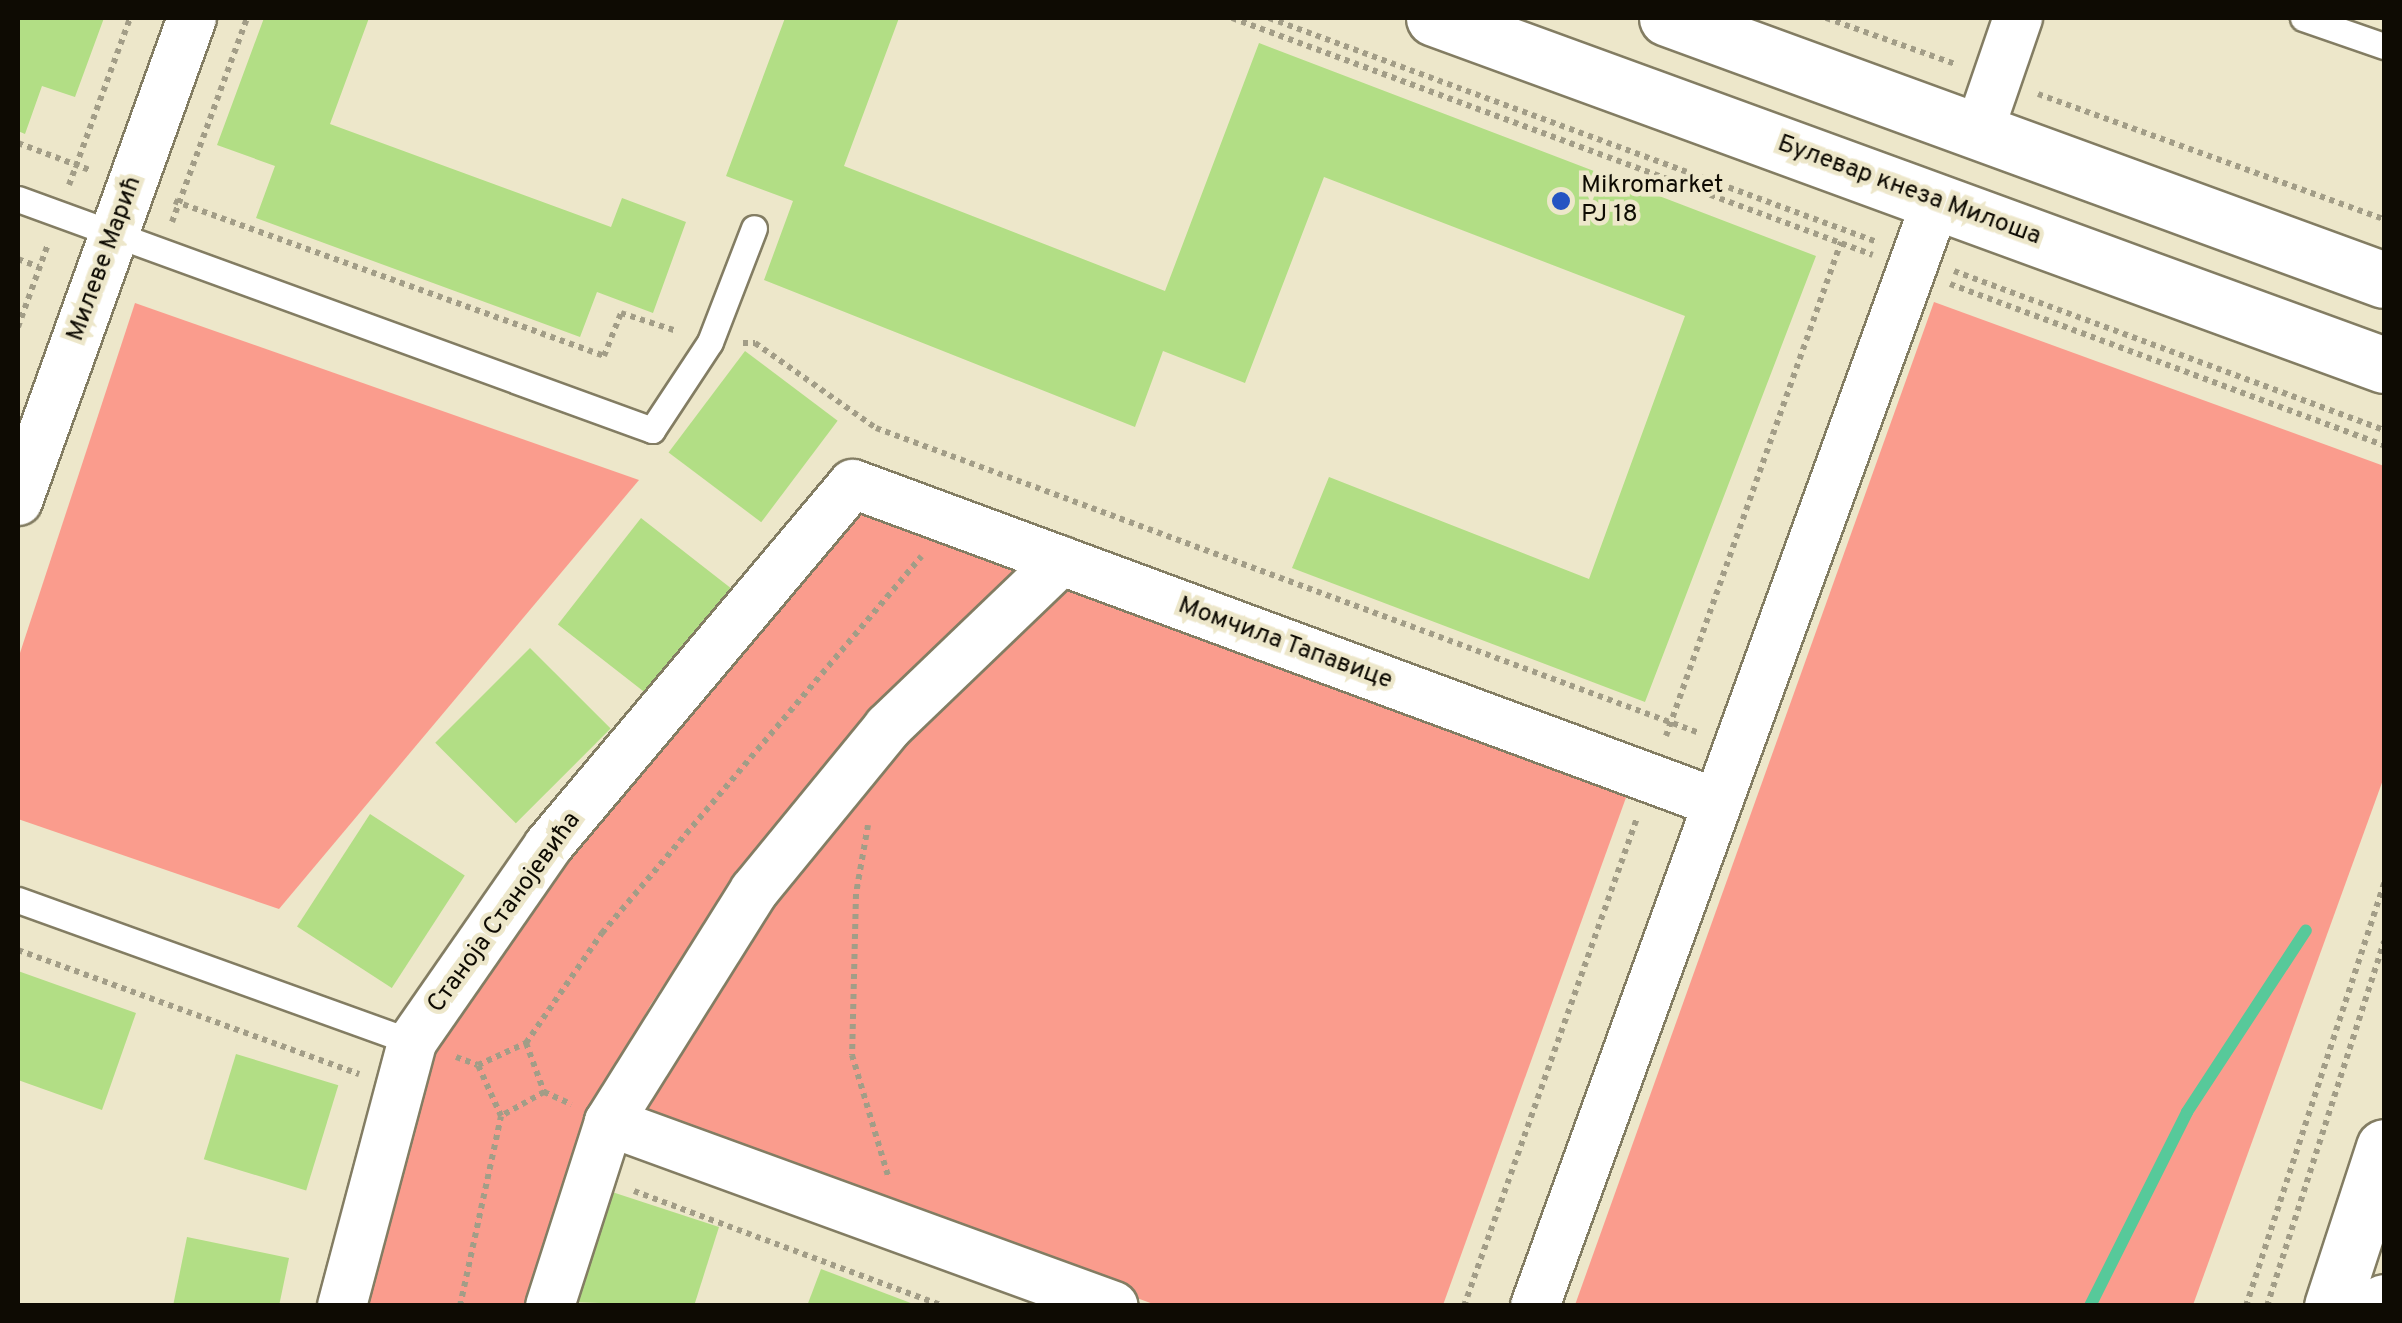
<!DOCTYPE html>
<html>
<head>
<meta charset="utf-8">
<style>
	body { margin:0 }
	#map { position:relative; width:2402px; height:1323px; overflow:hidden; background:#ede7ca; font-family:Overpass,sans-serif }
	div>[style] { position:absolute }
	.green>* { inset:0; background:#fa9c8d }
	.stream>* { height:12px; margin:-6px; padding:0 6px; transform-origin:6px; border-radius:6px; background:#57c99a }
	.building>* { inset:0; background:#b2de85; transform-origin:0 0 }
	.path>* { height:6px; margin-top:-3px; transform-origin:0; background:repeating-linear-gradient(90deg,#a29d87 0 5px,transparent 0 10px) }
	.roads { filter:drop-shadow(2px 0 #837d63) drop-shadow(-2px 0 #837d63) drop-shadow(0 2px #837d63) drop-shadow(0 -2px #837d63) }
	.lane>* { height:25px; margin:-12.5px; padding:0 12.5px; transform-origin:12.5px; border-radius:12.5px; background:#fff }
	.street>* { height:48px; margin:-24px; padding:0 24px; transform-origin:24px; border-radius:24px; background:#fff }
	.secondary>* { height:55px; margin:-27.5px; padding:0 27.5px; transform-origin:27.5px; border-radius:27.5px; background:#fff }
	.primary>* { height:55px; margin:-27.5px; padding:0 27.5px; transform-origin:27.5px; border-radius:27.5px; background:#fff }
	.dots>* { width:28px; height:28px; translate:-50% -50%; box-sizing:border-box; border:5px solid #ede7ca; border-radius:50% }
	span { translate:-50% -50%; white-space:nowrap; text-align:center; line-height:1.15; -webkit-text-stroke:9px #ede7ca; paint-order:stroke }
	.poi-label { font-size:25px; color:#0e0b03 }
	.left { translate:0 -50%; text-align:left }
	.street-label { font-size:25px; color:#0e0b03 }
	.frame { position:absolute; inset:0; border:20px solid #0e0b03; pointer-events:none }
</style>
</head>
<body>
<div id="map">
	<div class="green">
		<div style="clip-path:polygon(1934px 302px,2384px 466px,2384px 777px,2193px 1305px,1575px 1305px)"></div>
		<div style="clip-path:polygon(135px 303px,639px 480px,279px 909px,18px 819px,18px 659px)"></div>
		<div style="clip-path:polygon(863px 503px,1032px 569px,736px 878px,651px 1004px,598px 1102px,528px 1305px,357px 1306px,421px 1062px,560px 863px)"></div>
		<div style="clip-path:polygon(1067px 582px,1628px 792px,1443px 1305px,1156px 1305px,633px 1114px,767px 898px,902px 737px)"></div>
	</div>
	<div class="stream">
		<div style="left:2090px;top:1306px;width:217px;rotate:-63.4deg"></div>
		<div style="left:2187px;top:1112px;width:217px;rotate:-56.8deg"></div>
	</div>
	<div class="building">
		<div style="clip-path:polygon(18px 18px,104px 18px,75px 97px,42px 86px,25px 134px,18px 131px)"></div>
		<div style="clip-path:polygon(264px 18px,369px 18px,330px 124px,611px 227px,622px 198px,686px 222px,653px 313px,597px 292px,580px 337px,256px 218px,275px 166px,217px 145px)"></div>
		<div style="clip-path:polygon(785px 18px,899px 18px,844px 166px,1165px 291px,1259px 43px,1816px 256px,1645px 702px,1292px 568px,1329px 477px,1589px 579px,1685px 316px,1324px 177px,1245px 383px,1163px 351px,1135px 427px,764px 280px,793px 201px,726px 176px)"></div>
		<div style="left:745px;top:351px;width:116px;height:127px;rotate:37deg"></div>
		<div style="left:641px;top:518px;width:117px;height:135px;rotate:38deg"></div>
		<div style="left:530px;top:648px;width:114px;height:134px;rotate:45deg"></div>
		<div style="left:370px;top:814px;width:113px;height:134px;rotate:33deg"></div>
		<div style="clip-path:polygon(18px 971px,136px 1013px,102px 1110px,18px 1080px)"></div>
		<div style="left:236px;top:1054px;width:107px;height:110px;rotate:17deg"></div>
		<div style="clip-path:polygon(606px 1190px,719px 1227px,694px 1306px,569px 1302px)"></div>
		<div style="clip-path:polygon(187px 1237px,289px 1258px,279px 1306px,173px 1306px)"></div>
		<div style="clip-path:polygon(821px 1269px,916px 1305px,916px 1306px,807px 1306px)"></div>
	</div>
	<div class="path">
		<div style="left:1232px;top:18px;width:683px;rotate:20.29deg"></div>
		<div style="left:1269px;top:18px;width:648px;rotate:20.22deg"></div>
		<div style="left:1826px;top:18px;width:137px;rotate:19.6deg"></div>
		<div style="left:2038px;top:94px;width:368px;rotate:19.9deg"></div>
		<div style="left:18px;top:143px;width:79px;rotate:20.7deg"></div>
		<div style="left:69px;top:185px;width:178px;rotate:-69.9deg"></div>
		<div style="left:174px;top:201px;width:457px;rotate:19.8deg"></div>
		<div style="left:604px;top:356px;width:46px;rotate:-68.4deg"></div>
		<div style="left:621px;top:313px;width:59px;rotate:17.8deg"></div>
		<div style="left:172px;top:222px;width:217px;rotate:-69.8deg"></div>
		<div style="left:18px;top:259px;width:22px;rotate:21deg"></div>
		<div style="left:1954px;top:271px;width:458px;rotate:20.3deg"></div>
		<div style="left:1950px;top:284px;width:463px;rotate:20.4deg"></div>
		<div style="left:18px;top:327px;width:88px;rotate:-70.1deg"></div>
		<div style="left:743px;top:343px;width:12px"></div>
		<div style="left:755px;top:343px;width:148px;rotate:35.1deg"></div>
		<div style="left:876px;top:428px;width:878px;rotate:20.33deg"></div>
		<div style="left:1666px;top:736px;width:524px;rotate:-70.49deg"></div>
		<div style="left:868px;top:825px;width:70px;rotate:99.9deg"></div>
		<div style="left:856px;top:894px;width:161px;rotate:91.4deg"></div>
		<div style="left:852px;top:1055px;width:126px;rotate:73.4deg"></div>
		<div style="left:18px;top:950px;width:363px;rotate:20deg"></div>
		<div style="left:526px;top:1043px;width:134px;rotate:-55.4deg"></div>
		<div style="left:602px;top:933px;width:494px;rotate:-49.7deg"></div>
		<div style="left:456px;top:1057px;width:23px;rotate:20deg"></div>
		<div style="left:478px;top:1065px;width:53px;rotate:-24.6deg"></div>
		<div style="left:526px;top:1043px;width:52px;rotate:69.8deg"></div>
		<div style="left:544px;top:1092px;width:49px;rotate:150.8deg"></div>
		<div style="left:501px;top:1116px;width:56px;rotate:-114.3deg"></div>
		<div style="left:544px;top:1092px;width:30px;rotate:24deg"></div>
		<div style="left:634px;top:1191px;width:331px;rotate:20.4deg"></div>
		<div style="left:460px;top:1306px;width:194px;rotate:-77.8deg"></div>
		<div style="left:1464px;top:1306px;width:518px;rotate:-70.48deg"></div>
		<div style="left:2246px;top:1306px;width:445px;rotate:-71.9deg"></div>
		<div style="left:2267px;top:1306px;width:383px;rotate:-72.2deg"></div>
	</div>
	<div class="roads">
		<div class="lane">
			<div style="left:2303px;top:18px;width:86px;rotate:19.1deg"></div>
			<div style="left:18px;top:199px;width:675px;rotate:20.02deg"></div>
			<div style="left:652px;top:430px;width:105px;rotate:-56.6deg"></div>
			<div style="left:710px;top:342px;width:122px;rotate:-68.9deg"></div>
			<div style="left:18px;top:900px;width:419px;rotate:19.8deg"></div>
		</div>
		<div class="street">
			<div style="left:1979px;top:131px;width:120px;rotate:-71deg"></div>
			<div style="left:18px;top:501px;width:513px;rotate:-70.19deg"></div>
			<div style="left:609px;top:1122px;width:537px;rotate:20.02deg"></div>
			<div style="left:342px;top:1306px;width:273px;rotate:-75.1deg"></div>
			<div style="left:412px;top:1042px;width:239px;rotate:-55.2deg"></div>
			<div style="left:548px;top:846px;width:473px;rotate:-49.9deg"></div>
			<div style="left:853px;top:484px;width:921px;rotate:20.26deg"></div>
			<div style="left:550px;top:1306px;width:193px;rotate:-72.2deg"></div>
			<div style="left:609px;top:1122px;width:273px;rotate:-57.9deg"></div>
			<div style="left:754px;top:891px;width:212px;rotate:-50.7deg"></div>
			<div style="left:888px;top:727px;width:240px;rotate:-43.8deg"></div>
			<div style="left:1535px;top:1306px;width:1175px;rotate:-70.04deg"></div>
		</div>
		<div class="secondary">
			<div style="left:2332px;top:1306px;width:167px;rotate:-71.9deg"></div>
			<div style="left:2383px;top:1306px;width:4px;rotate:-76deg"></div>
		</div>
		<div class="primary">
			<div style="left:1434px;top:18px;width:1011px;rotate:20.07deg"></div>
			<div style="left:1667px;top:18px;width:763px;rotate:20.07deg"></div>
		</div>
	</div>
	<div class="dots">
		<div style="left:1561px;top:201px;background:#2554c2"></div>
	</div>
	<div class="poi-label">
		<span class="left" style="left:1581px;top:201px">Mikromarket<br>PJ 18</span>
	</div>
	<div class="street-label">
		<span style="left:1909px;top:191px;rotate:20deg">Булевар кнеза Милоша</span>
		<span style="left:105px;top:259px;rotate:-70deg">Милеве Марић</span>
		<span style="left:1285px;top:644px;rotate:20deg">Момчила Тапавице</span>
		<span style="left:505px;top:913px;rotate:-54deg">Станоја Станојевића</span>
	</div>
	<div class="frame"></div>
</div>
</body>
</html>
